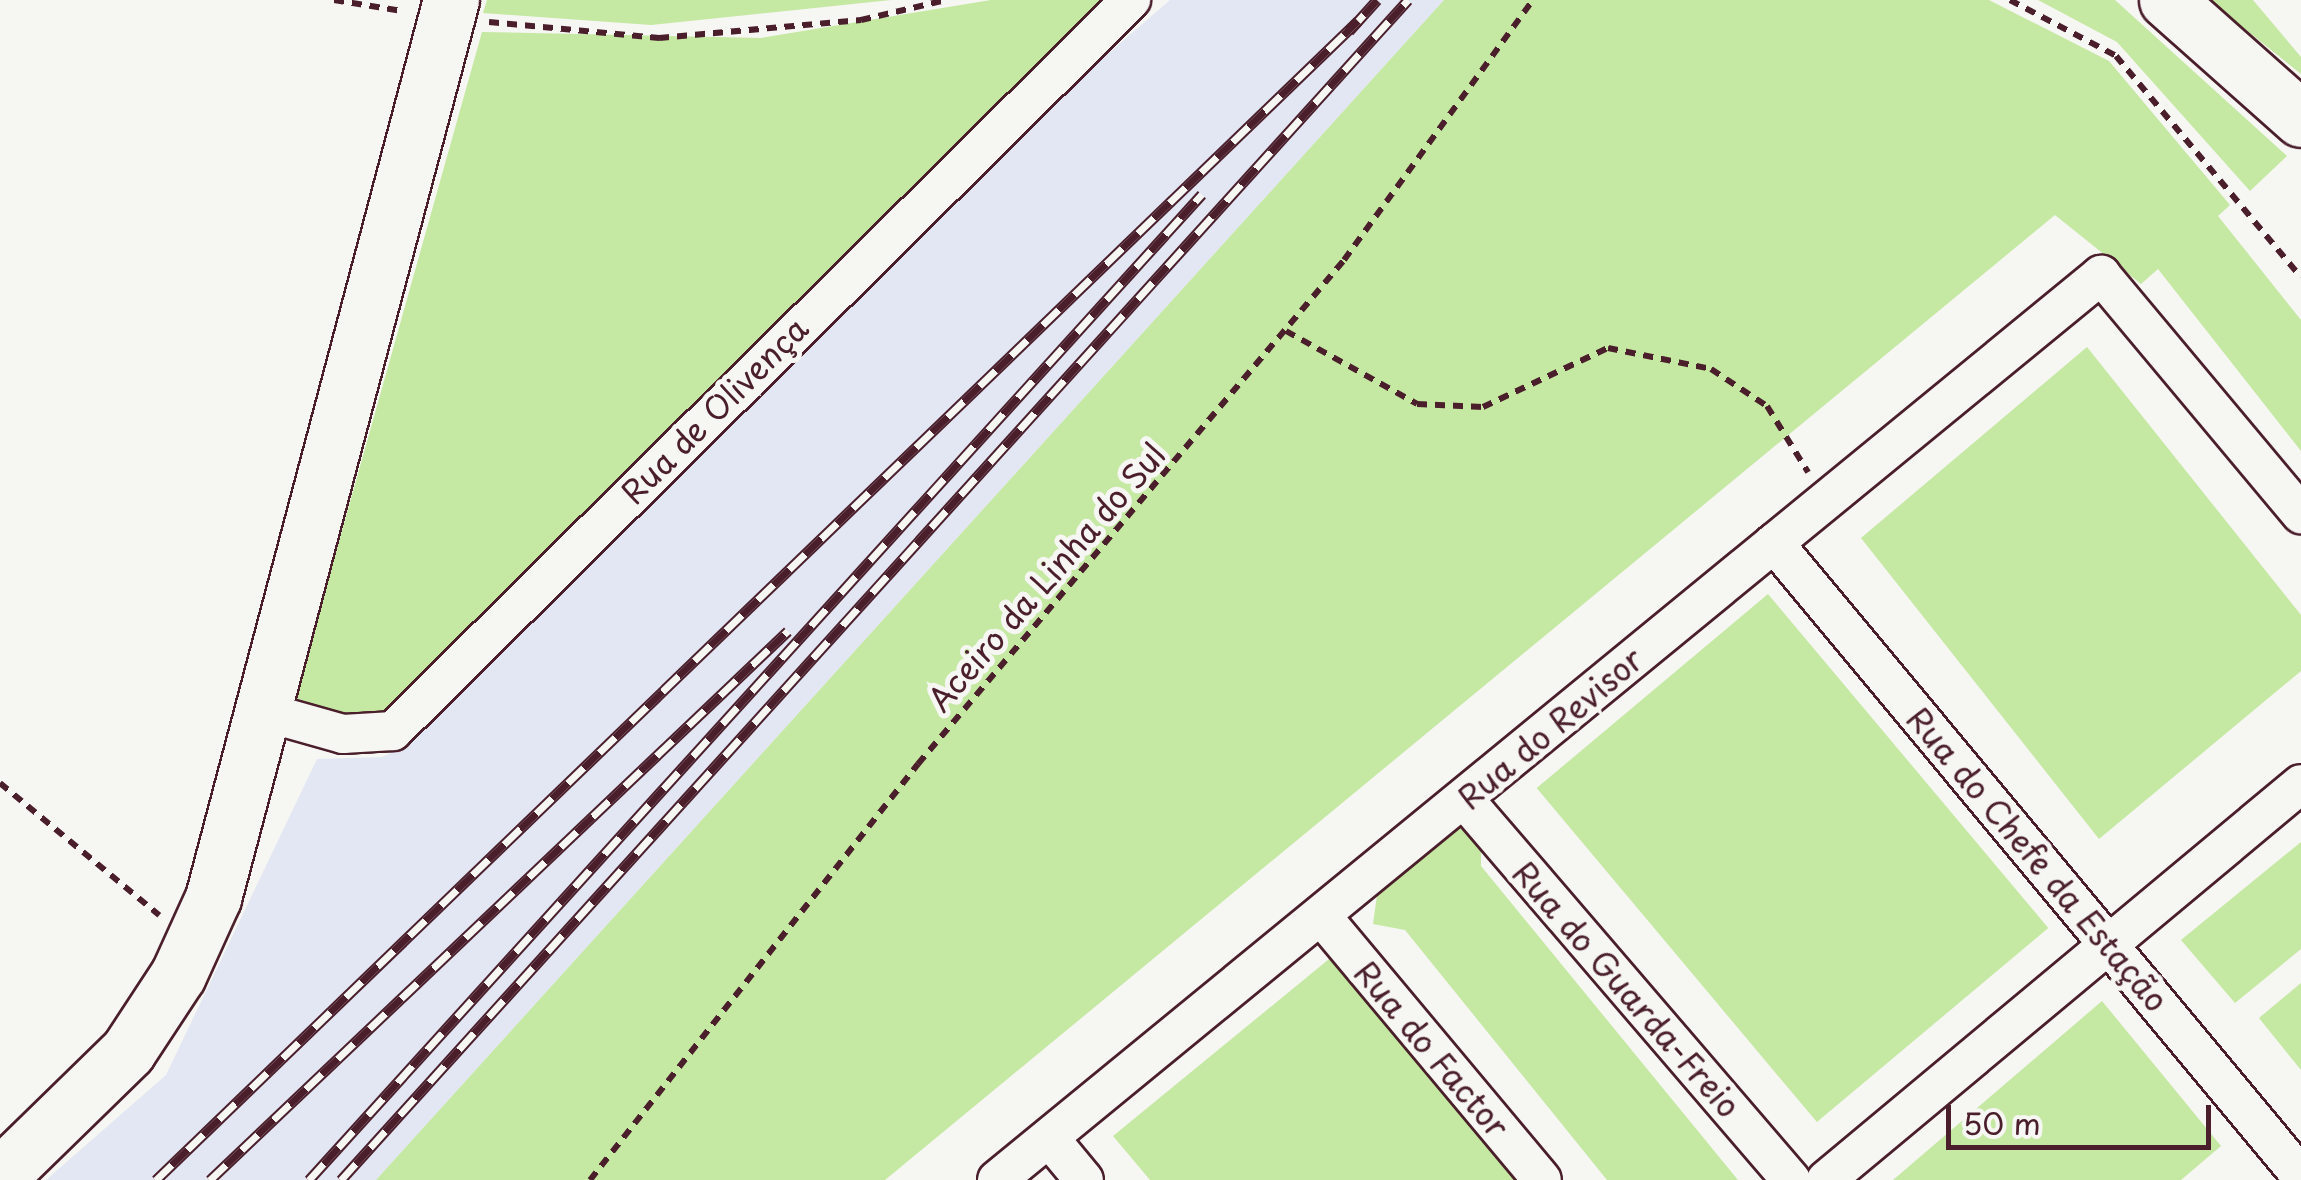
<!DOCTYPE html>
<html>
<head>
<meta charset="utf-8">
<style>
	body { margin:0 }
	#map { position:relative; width:2301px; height:1180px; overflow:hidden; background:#f6f6f2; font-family:"Playpen Sans",sans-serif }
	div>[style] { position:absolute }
	.built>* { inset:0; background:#e3e7f3 }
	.green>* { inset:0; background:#c5e8a2; transform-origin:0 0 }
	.path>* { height:6px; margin-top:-3px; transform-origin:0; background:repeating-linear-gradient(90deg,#4a1f2b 0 10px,transparent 0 18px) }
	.roads { filter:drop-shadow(2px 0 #4a1f2b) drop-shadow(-2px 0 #4a1f2b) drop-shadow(0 2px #4a1f2b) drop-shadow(0 -2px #4a1f2b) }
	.minor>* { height:38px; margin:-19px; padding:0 19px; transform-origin:19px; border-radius:19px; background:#f6f6f2 }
	.secondary>* { height:55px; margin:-27.5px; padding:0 27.5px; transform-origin:27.5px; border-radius:27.5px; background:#f6f6f2 }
	.primary>* { height:55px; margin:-27.5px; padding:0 27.5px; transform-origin:27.5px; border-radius:27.5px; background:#f6f6f2 }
	.rail>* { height:11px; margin-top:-5.5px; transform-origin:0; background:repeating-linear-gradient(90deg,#f6f6f2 0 22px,#4a1f2b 0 44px); box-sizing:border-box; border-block:2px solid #4a1f2b }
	span { translate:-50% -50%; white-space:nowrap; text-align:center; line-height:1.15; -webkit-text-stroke:10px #f6f6f2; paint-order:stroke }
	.street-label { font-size:32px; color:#4a1f2b }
	.scale { position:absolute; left:1946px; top:1105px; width:265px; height:45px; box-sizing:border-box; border:5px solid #4a1f2b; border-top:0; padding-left:12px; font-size:30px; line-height:35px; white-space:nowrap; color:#4a1f2b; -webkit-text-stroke:8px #f6f6f2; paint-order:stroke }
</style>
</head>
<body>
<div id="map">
	<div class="built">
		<div style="clip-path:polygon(1170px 0,1444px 0,376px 1180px,46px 1180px,166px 1075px,317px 759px,382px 757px,407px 746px,1002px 146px)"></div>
	</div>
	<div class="green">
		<div style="clip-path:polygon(487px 0,891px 0,651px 25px,483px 13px)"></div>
		<div style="clip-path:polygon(991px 0,1104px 0,404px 701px,361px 720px,295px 698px,482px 32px,761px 38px)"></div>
		<div style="clip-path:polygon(1444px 0,1989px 0,2109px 61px,2230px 205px,2218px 216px,2301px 320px,2301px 451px,2158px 269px,2141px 284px,2055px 215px,885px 1180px,376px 1180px)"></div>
		<div style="clip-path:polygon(2038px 0,2115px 0,2287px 156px,2250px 191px,2117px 42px)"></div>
		<div style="clip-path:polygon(2209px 0,2253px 0,2301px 57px,2301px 74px)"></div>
		<div style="clip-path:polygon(2087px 347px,2301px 615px,2301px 671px,2099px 839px,1861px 538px)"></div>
		<div style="left:1768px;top:594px;width:436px;height:302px;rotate:50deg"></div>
		<div style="clip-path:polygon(1458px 827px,1481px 840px,1481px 866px,1738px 1180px,1607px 1180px,1405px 930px,1373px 924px,1378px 888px)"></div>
		<div style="clip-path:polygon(2301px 842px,2301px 949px,2235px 1003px,2181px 940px)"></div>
		<div style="clip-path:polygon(1334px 955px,1515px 1180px,1150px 1180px,1113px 1136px)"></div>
		<div style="clip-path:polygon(2301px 983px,2301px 1070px,2259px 1018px)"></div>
		<div style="clip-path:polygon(2102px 1001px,2221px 1146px,2181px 1180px,1893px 1180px)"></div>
	</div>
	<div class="path">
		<div style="left:334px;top:0;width:69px;rotate:9.2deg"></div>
		<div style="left:2010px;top:0;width:120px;rotate:27.8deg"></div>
		<div style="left:2116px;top:56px;width:288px;rotate:50.1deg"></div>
		<div style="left:489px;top:22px;width:171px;rotate:5.4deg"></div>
		<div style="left:659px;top:38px;width:203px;rotate:-5.1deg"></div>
		<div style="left:861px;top:20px;width:87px;rotate:-13.2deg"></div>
		<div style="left:1286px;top:331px;width:150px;rotate:29.1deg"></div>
		<div style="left:1417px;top:404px;width:66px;rotate:2.6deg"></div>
		<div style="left:1483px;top:407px;width:138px;rotate:-25.3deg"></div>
		<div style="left:1608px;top:348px;width:105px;rotate:11.5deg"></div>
		<div style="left:1711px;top:369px;width:67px;rotate:33.5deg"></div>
		<div style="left:1767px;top:406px;width:78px;rotate:58.2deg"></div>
		<div style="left:0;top:783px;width:207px;rotate:39.7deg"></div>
		<div style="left:590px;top:1180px;width:530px;rotate:-51.75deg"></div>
		<div style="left:918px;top:764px;width:660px;rotate:-49.79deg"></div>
		<div style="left:1344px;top:260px;width:321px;rotate:-54deg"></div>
	</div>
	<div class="roads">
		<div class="minor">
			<div style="left:1774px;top:543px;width:824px;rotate:50.22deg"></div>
			<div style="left:265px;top:712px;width:81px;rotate:15.8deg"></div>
			<div style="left:343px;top:734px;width:50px;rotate:-3.4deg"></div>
			<div style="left:393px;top:731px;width:1039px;rotate:-44.73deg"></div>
			<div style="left:1464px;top:799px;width:502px;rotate:49.36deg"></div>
			<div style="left:1323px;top:918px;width:341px;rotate:50.1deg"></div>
			<div style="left:1050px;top:1139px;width:53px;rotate:50.3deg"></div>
			<div style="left:997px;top:1180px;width:1428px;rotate:-39.34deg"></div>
			<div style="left:2101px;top:275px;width:312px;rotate:50.1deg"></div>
			<div style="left:1826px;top:1180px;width:618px;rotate:-39.82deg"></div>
		</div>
		<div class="secondary">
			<div style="left:0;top:1176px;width:179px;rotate:-44.3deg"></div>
			<div style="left:128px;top:1051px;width:91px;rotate:-56.7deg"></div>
			<div style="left:178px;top:975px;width:85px;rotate:-65.6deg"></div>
			<div style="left:213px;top:898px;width:929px;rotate:-75.16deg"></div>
		</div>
		<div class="primary">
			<div style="left:2167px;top:0;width:179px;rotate:41.6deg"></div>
		</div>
	</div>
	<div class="rail">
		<div style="left:1349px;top:31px;width:42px;rotate:-47.9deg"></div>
		<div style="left:156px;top:1180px;width:1670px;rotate:-43.96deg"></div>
		<div style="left:210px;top:1180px;width:797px;rotate:-43.53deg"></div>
		<div style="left:309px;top:1180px;width:1330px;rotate:-47.83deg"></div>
		<div style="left:341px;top:1180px;width:1591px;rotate:-47.88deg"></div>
	</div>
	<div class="street-label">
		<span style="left:714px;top:410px;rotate:-45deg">Rua de Olivença</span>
		<span style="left:1046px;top:577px;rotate:-49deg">Aceiro da Linha do Sul</span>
		<span style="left:1550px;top:728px;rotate:-40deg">Rua do Revisor</span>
		<span style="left:2038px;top:859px;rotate:50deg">Rua do Chefe da Estação</span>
		<span style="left:1627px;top:989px;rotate:49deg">Rua do Guarda-Freio</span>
		<span style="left:1432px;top:1049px;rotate:50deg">Rua do Factor</span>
	</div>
	<div class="scale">50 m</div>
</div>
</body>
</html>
